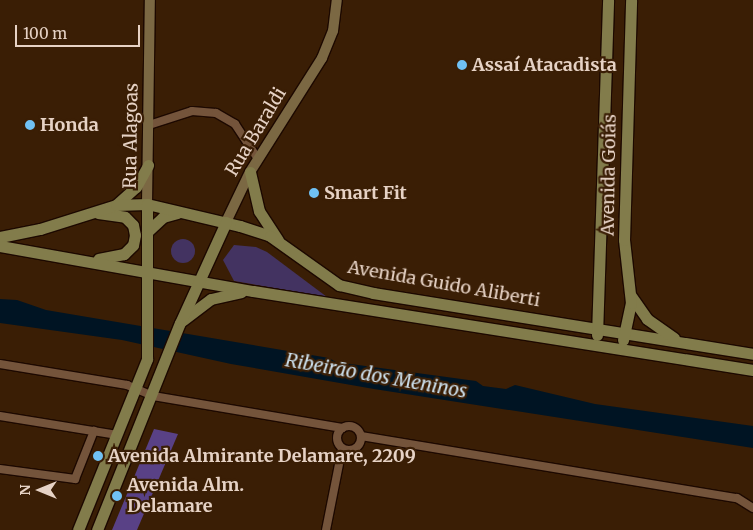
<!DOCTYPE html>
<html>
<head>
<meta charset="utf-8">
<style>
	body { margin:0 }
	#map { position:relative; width:753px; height:530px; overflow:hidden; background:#3a1e05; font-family:Merriweather,serif }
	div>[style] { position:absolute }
	.green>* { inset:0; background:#433361 }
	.round { border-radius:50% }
	.forest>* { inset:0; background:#594186 }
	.water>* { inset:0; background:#001423 }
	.roads { filter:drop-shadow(1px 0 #1d0900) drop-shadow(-1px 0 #1d0900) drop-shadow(0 1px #1d0900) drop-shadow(0 -1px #1d0900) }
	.street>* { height:8px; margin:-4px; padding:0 4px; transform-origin:4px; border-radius:4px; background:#74543b }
	.street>.ring { margin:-4px; padding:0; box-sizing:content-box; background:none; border:8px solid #74543b; border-radius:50% }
	.secondary>* { height:10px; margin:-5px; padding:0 5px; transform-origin:5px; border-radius:5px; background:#7b6843 }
	.primary>* { height:11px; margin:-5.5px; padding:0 5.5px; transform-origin:5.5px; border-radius:5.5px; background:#827c4b }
	.dots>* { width:14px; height:14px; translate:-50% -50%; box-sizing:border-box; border:2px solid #3a1e05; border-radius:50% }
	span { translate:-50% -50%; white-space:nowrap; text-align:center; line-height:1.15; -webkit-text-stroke:4.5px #3a1e05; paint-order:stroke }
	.poi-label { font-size:18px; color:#e6d2c5; font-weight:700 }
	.left { translate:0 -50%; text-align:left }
	.street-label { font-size:18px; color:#e6d2c5 }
	.water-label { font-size:19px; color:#cee2f0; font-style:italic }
	.north { position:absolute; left:15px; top:465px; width:50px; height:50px; -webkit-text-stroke:4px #3a1e05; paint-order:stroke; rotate:270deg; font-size:14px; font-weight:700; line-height:20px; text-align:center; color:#e6d2c5 }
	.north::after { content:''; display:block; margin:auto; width:18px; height:22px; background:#e6d2c5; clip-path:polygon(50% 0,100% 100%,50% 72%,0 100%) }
	.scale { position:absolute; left:15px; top:25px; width:125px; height:22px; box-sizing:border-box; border:2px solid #e6d2c5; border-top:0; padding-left:6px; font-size:15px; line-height:18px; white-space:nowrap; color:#e6d2c5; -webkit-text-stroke:4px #3a1e05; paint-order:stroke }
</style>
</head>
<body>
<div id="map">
	<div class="green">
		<div class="round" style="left:171px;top:239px;width:24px;height:24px"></div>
		<div style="clip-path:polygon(234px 245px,256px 247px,267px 252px,327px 297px,234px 281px,223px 260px)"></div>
	</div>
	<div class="forest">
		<div style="clip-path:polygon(154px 429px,178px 434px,137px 530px,112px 530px)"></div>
	</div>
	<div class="water">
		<div style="clip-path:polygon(0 299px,17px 300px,46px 310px,329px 358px,336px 362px,476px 381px,483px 386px,506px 389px,515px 385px,595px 404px,753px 426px,753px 448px,374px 389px,231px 364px,122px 340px,0 323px)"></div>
	</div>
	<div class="roads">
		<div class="street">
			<div style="left:149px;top:125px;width:45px;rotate:-18deg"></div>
			<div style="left:192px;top:111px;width:24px;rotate:5deg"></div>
			<div style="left:216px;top:113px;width:22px;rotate:30deg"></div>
			<div style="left:235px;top:124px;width:42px;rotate:56.7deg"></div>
			<div style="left:0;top:364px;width:129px;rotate:9.4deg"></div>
			<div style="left:127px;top:385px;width:28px;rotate:23deg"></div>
			<div style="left:153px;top:396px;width:192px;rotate:9.6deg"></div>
			<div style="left:0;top:416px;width:119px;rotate:9.2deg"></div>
			<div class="ring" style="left:337px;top:426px;width:16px;height:16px"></div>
			<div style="left:361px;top:436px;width:381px;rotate:9.4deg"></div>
			<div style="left:737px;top:498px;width:19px;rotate:32deg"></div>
			<div style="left:0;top:469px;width:76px;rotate:7.6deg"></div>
			<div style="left:75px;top:479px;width:52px;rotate:-68.4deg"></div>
			<div style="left:326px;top:530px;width:83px;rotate:-78.8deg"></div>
		</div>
		<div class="secondary">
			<div style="left:147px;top:204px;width:204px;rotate:-89.2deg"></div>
			<div style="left:226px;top:222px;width:55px;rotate:-64.4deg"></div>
			<div style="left:250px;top:172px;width:135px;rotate:-57.7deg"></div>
			<div style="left:322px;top:58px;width:29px;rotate:-68deg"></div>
			<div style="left:333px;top:31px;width:31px;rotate:-83deg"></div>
		</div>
		<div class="primary">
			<div style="left:250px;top:172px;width:40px;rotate:77deg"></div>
			<div style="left:259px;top:211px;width:35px;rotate:57deg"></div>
			<div style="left:117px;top:204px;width:25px;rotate:-42deg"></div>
			<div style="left:136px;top:187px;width:25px;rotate:-61deg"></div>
			<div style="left:98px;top:213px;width:27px;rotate:8deg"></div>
			<div style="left:125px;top:217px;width:11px;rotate:45deg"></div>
			<div style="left:133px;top:225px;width:10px;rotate:79deg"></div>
			<div style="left:135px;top:235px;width:10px;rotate:101deg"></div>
			<div style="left:133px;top:245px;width:13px;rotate:135deg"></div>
			<div style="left:124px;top:254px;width:26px;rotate:169deg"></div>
			<div style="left:147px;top:232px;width:22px;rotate:-43deg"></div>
			<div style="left:163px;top:217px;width:15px;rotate:-16deg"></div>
			<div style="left:0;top:237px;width:41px;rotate:-11.3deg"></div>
			<div style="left:40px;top:229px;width:80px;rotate:-17.5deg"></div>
			<div style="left:116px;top:205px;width:31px;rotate:-2deg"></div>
			<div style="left:147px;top:204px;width:96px;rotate:13.3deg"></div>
			<div style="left:240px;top:226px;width:32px;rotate:18deg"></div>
			<div style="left:270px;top:236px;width:85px;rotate:35.4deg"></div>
			<div style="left:339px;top:285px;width:35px;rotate:13deg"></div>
			<div style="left:373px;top:293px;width:385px;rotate:9.1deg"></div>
			<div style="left:0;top:246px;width:257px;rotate:10.1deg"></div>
			<div style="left:253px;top:291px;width:506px;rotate:8.98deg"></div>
			<div style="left:631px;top:296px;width:28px;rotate:55deg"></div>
			<div style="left:647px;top:319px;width:33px;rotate:35deg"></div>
			<div style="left:183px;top:320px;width:35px;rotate:-37deg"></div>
			<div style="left:211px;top:299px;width:31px;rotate:-13deg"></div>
			<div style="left:597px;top:335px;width:335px;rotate:-88.1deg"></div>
			<div style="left:623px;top:340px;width:38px;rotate:-78deg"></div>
			<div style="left:631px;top:303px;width:63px;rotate:-96.3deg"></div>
			<div style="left:624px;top:240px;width:240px;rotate:-88.3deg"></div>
			<div style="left:78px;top:530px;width:184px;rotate:-68deg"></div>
			<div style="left:147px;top:359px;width:155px;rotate:-90deg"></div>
			<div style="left:97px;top:530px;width:223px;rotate:-68.2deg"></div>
			<div style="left:180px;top:323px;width:111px;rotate:-65.5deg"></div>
		</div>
	</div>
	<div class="dots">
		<div style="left:462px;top:65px;background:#70c1f4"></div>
		<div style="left:30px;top:125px;background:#70c1f4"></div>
		<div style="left:314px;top:193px;background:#70c1f4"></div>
		<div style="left:98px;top:456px;background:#70c1f4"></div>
		<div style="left:117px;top:496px;background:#70c1f4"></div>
	</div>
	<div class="poi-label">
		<span class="left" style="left:472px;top:65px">Assaí Atacadista</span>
		<span class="left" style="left:40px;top:125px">Honda</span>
		<span class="left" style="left:324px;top:193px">Smart Fit</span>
		<span class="left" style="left:108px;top:456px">Avenida Almirante Delamare, 2209</span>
		<span class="left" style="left:127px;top:496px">Avenida Alm.<br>Delamare</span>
	</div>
	<div class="street-label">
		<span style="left:256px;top:132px;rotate:-59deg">Rua Baraldi</span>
		<span style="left:131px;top:136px;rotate:-89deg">Rua Alagoas</span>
		<span style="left:609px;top:175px;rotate:-89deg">Avenida Goiás</span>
		<span style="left:444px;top:284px;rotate:10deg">Avenida Guido Aliberti</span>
	</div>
	<div class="water-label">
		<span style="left:376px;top:376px;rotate:10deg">Ribeirão dos Meninos</span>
	</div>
	<div class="north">N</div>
	<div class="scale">100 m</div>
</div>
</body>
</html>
